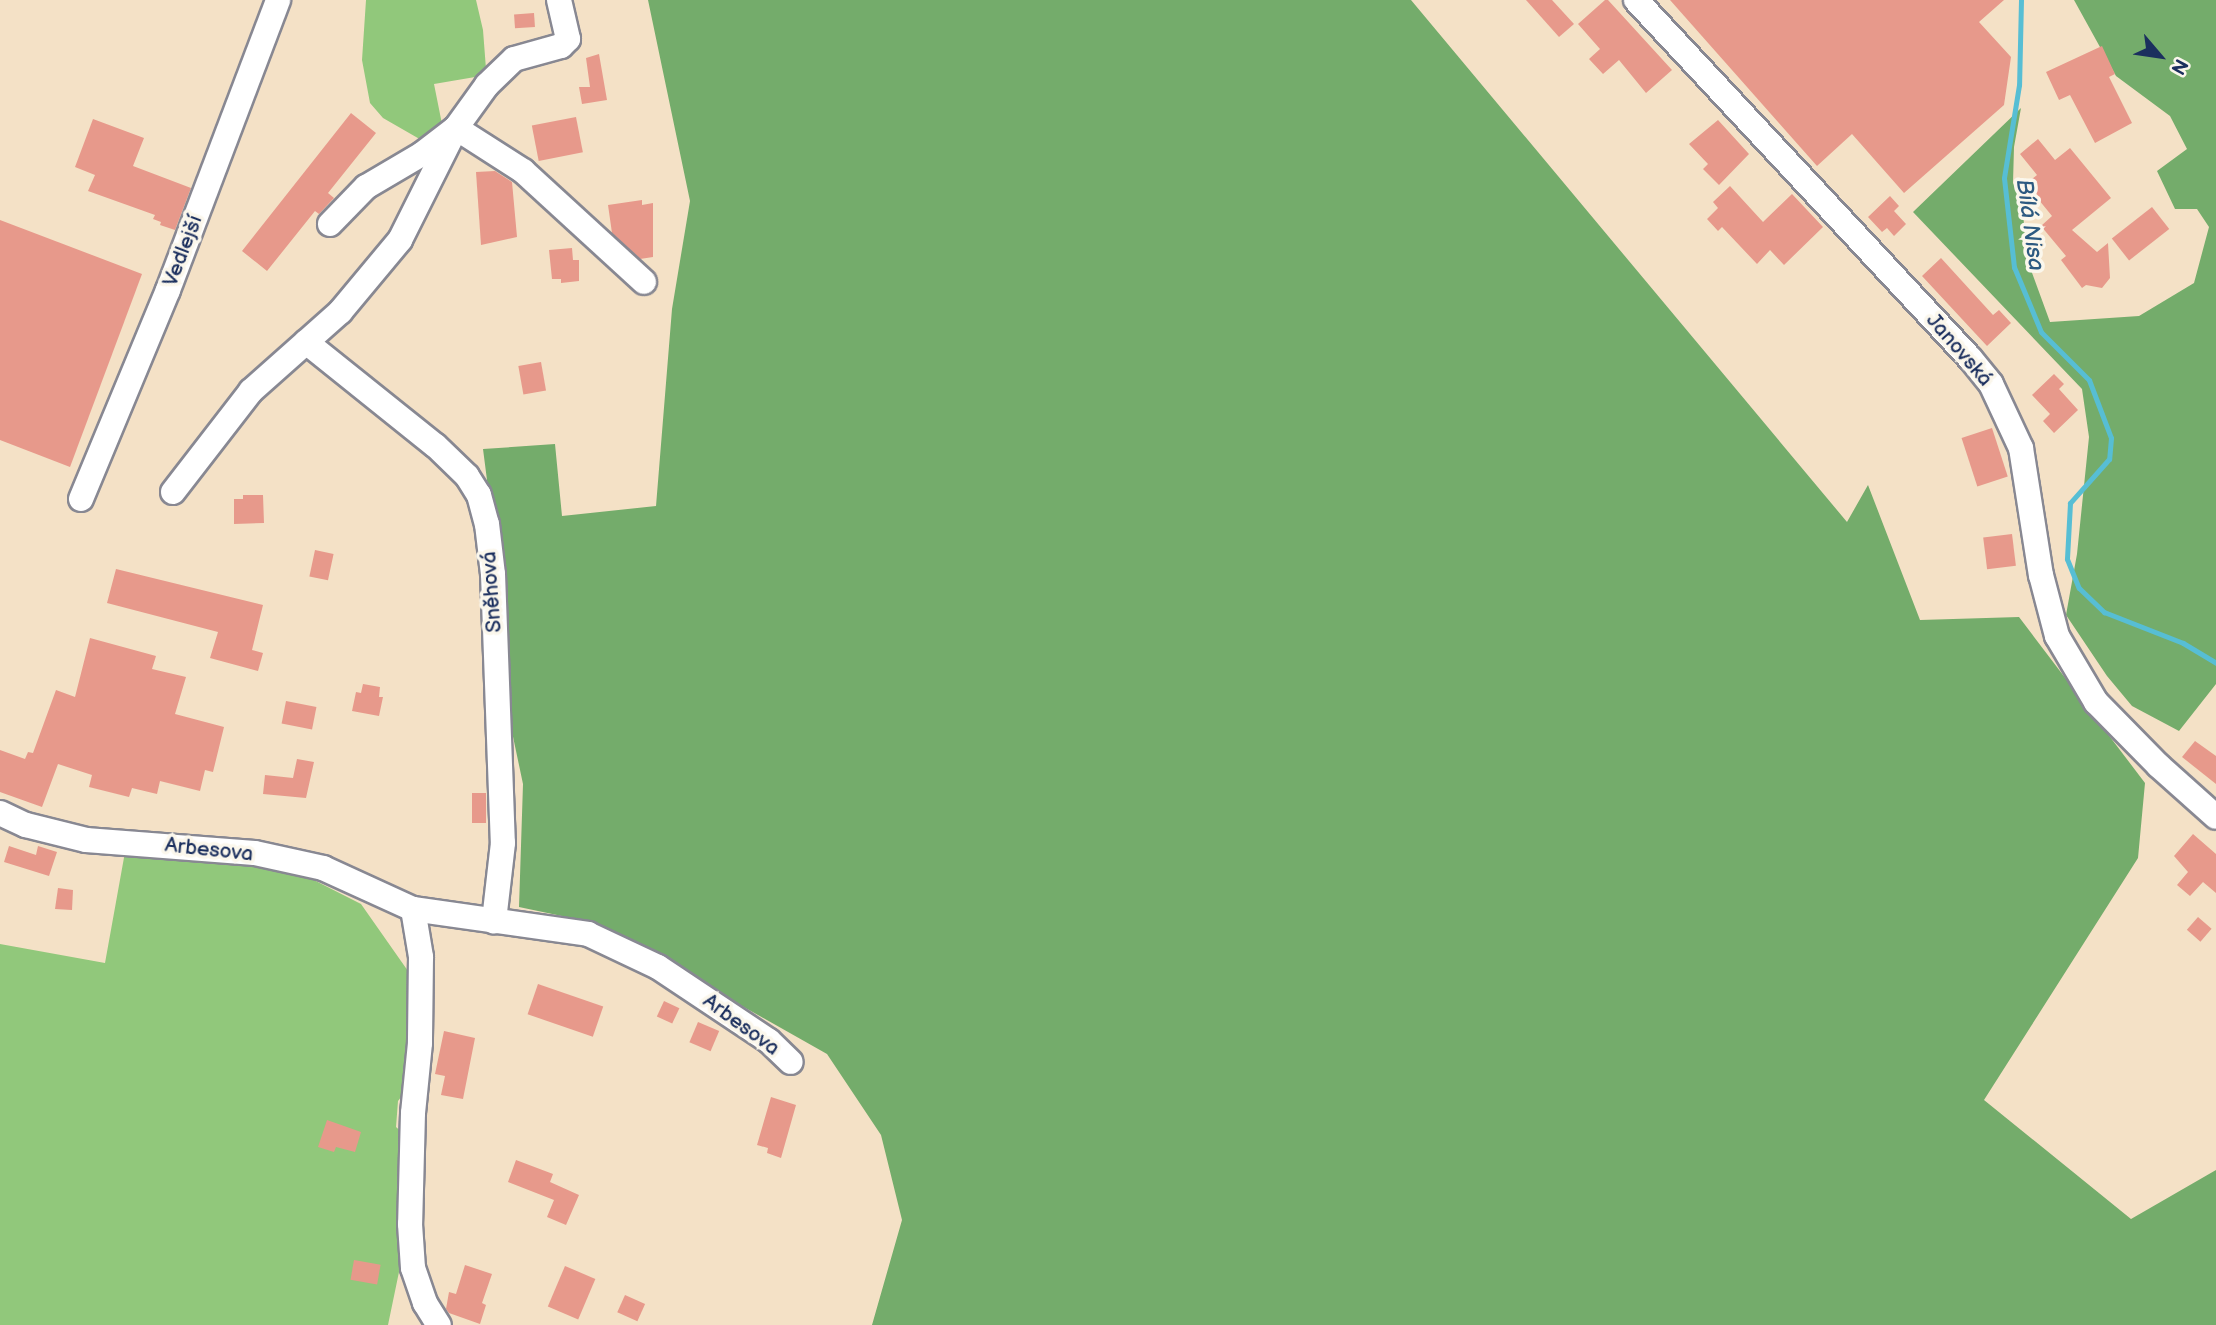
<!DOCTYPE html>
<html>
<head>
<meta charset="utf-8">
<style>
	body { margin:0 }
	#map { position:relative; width:2216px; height:1325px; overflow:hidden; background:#f4e1c6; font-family:"Balsamiq Sans",sans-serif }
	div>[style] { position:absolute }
	.green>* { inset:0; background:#91c87b }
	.forest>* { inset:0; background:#74ac6b }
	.stream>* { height:5px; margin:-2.5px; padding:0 2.5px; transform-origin:2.5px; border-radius:2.5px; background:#57bed4 }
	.building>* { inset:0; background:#e7998b; transform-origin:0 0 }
	.roads { filter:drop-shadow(2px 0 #888892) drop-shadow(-2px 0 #888892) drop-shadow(0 2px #888892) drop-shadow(0 -2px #888892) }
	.minor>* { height:24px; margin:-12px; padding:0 12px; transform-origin:12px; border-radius:12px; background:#fff }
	span { translate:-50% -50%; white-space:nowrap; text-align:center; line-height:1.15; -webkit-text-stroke:7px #fbf7ec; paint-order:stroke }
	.street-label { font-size:21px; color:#1b2f5e }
	.water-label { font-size:23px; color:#2d5a81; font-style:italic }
	.north { position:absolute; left:2125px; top:21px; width:70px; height:70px; -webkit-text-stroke:5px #fbf7ec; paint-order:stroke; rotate:119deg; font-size:19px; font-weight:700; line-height:28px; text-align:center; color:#1b2f5e }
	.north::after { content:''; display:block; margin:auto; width:24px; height:32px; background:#1b2f5e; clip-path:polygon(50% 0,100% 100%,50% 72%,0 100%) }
</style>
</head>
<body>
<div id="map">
	<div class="green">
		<div style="clip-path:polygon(366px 0,476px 0,483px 30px,486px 69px,481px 76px,434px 84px,442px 124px,423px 141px,383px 118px,370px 103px,362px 60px)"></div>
		<div style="clip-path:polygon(125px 852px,200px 856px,300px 873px,361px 904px,415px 981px,408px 1088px,398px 1101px,396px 1127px,405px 1135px,405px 1243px,388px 1325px,0 1325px,0 944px,105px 963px)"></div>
	</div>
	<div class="forest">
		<div style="clip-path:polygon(648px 0,1411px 0,1847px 522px,1868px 485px,1920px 620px,2019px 617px,2145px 783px,2138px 858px,1984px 1100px,2131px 1219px,2216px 1170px,2216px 1325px,872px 1325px,902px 1220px,881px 1135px,827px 1054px,595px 923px,519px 907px,523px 784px,508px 713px,500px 581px,483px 449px,555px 444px,562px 516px,656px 506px,672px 309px,690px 201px)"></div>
		<div style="clip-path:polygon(2074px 0,2216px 0,2216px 684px,2179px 731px,2132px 706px,2107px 676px,2066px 615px,2077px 554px,2089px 437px,2082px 389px,1913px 212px,2021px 108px,2014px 147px,2013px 183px,2022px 201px,2027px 259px,2050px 322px,2139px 316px,2194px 283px,2209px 227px,2197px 209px,2175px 209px,2157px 171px,2187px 149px,2170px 116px,2116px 76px)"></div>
	</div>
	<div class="stream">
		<div style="left:2021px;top:0;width:85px;rotate:91.3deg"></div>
		<div style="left:2019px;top:85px;width:94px;rotate:99.2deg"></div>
		<div style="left:2004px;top:178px;width:90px;rotate:83.6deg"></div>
		<div style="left:2014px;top:267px;width:70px;rotate:67.4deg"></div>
		<div style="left:2041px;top:332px;width:68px;rotate:45deg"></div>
		<div style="left:2089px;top:380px;width:62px;rotate:69.2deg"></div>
		<div style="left:2111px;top:438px;width:21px;rotate:95deg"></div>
		<div style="left:2109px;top:459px;width:59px;rotate:131.6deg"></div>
		<div style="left:2070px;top:503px;width:56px;rotate:93.1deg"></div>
		<div style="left:2067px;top:559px;width:31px;rotate:68deg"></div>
		<div style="left:2079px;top:588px;width:35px;rotate:44deg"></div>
		<div style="left:2104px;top:612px;width:85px;rotate:21.4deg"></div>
		<div style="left:2183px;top:643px;width:39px;rotate:31deg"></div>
	</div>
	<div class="building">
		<div style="clip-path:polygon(1526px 0,1552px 0,1574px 24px,1559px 37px)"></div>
		<div style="clip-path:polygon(1605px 0,1608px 0,1672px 70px,1646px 93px,1619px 60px,1603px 74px,1589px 59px,1600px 49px,1578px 24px)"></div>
		<div style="clip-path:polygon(1670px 0,2004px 0,1979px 22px,2011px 57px,2004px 105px,1904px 193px,1852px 134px,1817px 166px)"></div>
		<div style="left:534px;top:13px;width:14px;height:20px;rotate:86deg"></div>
		<div style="clip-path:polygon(2102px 46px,2115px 74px,2109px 77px,2132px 123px,2095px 143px,2070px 95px,2059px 100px,2046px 72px)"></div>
		<div style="clip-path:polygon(599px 54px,607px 100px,582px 104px,579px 87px,590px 87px,586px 58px)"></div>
		<div style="clip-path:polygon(351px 113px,376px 133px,328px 193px,334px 198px,319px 214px,315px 211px,267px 271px,242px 251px)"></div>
		<div style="left:576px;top:117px;width:36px;height:45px;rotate:79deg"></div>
		<div style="clip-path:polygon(93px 119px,144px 138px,133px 166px,191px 188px,175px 230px,160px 225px,161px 222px,153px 219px,155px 215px,88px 191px,95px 175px,75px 167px)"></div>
		<div style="clip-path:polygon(1718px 120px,1749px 154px,1719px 185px,1703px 169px,1708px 164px,1689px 144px)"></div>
		<div style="clip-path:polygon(2038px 139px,2055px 160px,2070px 148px,2111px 198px,2072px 230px,2097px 252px,2108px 243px,2110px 278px,2102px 288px,2086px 285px,2082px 288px,2061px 260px,2066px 256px,2041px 226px,2052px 216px,2026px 184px,2037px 175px,2020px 154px)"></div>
		<div style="clip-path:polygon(495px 171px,512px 182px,517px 237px,481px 245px,476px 172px)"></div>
		<div style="clip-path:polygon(1730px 186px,1763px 222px,1792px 194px,1823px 227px,1784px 265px,1770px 250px,1757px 264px,1722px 227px,1718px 231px,1707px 219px,1718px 208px,1713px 202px)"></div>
		<div style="clip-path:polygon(1890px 196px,1899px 206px,1894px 211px,1906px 224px,1894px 236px,1887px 228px,1882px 232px,1868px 217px)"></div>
		<div style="clip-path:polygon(642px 200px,642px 205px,653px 203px,653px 257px,640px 259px,612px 233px,608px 205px)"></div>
		<div style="left:2152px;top:207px;width:28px;height:51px;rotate:52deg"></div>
		<div style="clip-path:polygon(0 220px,142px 274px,70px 467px,0 440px)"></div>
		<div style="clip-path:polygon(572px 248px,573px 260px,579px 260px,579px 281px,561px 283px,561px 279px,552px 279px,549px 250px)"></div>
		<div style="clip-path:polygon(1941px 258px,1993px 315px,1999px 310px,2011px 323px,1987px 346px,1922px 276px)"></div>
		<div style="left:541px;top:362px;width:29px;height:23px;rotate:80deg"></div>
		<div style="clip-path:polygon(2054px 374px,2064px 384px,2059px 389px,2078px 410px,2054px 433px,2043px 421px,2050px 414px,2032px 395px)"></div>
		<div style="left:1992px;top:428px;width:51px;height:32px;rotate:72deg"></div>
		<div style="clip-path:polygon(243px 495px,263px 495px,264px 523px,234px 524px,234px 499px,243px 499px)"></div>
		<div style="left:2012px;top:534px;width:32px;height:29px;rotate:83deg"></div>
		<div style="left:315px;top:550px;width:19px;height:27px;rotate:12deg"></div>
		<div style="clip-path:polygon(116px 569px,263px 605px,252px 650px,263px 653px,258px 671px,210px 658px,218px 632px,107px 603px)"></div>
		<div style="clip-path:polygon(90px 638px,156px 656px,152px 669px,186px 677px,175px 714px,224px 727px,213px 772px,205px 770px,200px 791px,160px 781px,157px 794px,132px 788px,129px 797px,89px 787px,92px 775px,58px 764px,42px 807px,0 792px,0 750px,25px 759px,28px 752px,33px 753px,56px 690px,75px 697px)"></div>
		<div style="clip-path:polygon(363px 684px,380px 687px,379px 697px,383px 697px,379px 716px,352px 711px,356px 692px,361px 693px)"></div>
		<div style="left:286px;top:701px;width:31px;height:23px;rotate:11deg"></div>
		<div style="clip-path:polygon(2195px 741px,2216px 756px,2216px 784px,2182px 757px)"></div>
		<div style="clip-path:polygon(297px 759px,314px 762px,306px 798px,263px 794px,265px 775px,293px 778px)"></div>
		<div style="left:472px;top:793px;width:14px;height:30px"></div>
		<div style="clip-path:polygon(2193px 834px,2216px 854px,2216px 893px,2203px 882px,2190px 896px,2177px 885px,2188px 872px,2174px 856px)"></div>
		<div style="clip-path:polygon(9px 846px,36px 855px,38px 846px,57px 852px,49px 876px,4px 862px)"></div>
		<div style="clip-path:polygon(58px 888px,73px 890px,72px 910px,55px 909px)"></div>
		<div style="left:2198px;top:917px;width:18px;height:17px;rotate:41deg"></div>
		<div style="left:538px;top:984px;width:69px;height:32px;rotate:19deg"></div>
		<div style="left:664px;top:1001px;width:17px;height:17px;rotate:25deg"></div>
		<div style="left:698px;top:1022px;width:23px;height:22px;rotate:23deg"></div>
		<div style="clip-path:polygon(444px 1031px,475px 1038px,463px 1099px,441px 1095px,445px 1076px,435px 1074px)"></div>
		<div style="clip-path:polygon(771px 1097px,796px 1105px,781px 1158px,767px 1153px,768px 1148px,757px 1145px)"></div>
		<div style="clip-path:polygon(327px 1120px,361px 1132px,355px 1152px,336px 1147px,334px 1152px,318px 1147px)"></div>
		<div style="clip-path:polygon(516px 1160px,553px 1174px,550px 1182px,579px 1195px,566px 1225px,547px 1217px,554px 1200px,508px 1182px)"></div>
		<div style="left:354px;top:1260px;width:27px;height:20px;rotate:10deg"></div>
		<div style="clip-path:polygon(465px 1265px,492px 1274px,482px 1303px,486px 1305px,480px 1324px,449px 1313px,446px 1309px,449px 1292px,456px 1294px)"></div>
		<div style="left:565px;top:1266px;width:33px;height:44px;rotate:23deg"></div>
		<div style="left:625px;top:1295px;width:22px;height:19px;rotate:24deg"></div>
	</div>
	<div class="roads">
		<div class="minor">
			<div style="left:1636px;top:0;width:490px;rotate:47deg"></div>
			<div style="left:1970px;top:358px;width:33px;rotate:51deg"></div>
			<div style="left:1991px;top:384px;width:71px;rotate:64.9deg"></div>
			<div style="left:2021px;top:448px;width:129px;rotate:81.1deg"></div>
			<div style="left:2041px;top:575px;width:63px;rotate:75.3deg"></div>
			<div style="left:2057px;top:636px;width:77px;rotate:59.4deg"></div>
			<div style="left:2096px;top:702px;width:90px;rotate:45.5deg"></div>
			<div style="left:2159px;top:766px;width:76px;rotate:41.8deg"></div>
			<div style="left:330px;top:224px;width:52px;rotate:-45.8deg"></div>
			<div style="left:366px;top:187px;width:65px;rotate:-30.5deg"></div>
			<div style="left:422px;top:154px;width:43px;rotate:-37.4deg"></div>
			<div style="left:456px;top:128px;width:80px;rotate:32.7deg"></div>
			<div style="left:523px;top:171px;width:164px;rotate:42.5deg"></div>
			<div style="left:306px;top:342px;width:166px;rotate:38.7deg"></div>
			<div style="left:436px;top:446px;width:43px;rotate:44.1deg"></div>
			<div style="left:467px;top:476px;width:22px;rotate:58deg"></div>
			<div style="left:479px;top:495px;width:30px;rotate:75deg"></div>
			<div style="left:487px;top:524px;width:50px;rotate:83.2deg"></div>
			<div style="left:493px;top:574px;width:269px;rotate:87.9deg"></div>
			<div style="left:503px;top:843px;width:79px;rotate:96.6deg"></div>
			<div style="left:173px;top:492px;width:128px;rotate:-52.3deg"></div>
			<div style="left:251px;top:391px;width:119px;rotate:-41.6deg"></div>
			<div style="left:340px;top:312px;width:94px;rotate:-50.2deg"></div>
			<div style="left:400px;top:240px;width:125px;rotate:-63.4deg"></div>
			<div style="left:456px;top:128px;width:53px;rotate:-54.2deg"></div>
			<div style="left:487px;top:85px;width:37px;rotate:-44deg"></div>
			<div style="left:514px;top:59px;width:49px;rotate:-15.5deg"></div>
			<div style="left:561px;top:46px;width:10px;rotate:-45deg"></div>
			<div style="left:568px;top:39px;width:40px;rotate:-103deg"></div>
			<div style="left:81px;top:499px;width:226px;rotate:-67.4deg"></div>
			<div style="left:168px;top:290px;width:310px;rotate:-69.2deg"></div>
			<div style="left:0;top:813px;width:29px;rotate:25deg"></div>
			<div style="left:26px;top:825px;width:62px;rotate:14deg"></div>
			<div style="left:86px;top:840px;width:169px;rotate:4.4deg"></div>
			<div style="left:255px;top:853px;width:70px;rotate:12.4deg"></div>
			<div style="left:323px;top:868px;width:99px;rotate:24.5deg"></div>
			<div style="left:413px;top:909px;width:177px;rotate:8.1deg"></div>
			<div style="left:588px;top:934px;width:77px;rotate:25.2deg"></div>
			<div style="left:658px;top:967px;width:133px;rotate:33.7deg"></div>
			<div style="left:769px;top:1041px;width:30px;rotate:44deg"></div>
			<div style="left:413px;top:909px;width:49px;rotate:80.5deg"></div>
			<div style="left:421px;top:957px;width:86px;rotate:90.7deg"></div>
			<div style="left:420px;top:1043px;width:70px;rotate:95.7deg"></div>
			<div style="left:413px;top:1113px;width:111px;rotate:91.5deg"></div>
			<div style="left:410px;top:1224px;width:44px;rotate:86.1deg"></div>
			<div style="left:413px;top:1268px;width:37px;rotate:71deg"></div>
			<div style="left:425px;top:1303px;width:26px;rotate:58deg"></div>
		</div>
	</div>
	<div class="street-label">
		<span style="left:183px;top:251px;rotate:-69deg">Vedlejší</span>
		<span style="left:1959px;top:350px;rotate:49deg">Janovská</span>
		<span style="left:492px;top:592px;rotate:-94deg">Sněhová</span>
		<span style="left:209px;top:850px;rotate:6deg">Arbesova</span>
		<span style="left:741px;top:1025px;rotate:36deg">Arbesova</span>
	</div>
	<div class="water-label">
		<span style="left:2030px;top:225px;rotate:82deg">Bílá Nisa</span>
	</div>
	<div class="north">N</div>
</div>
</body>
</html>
